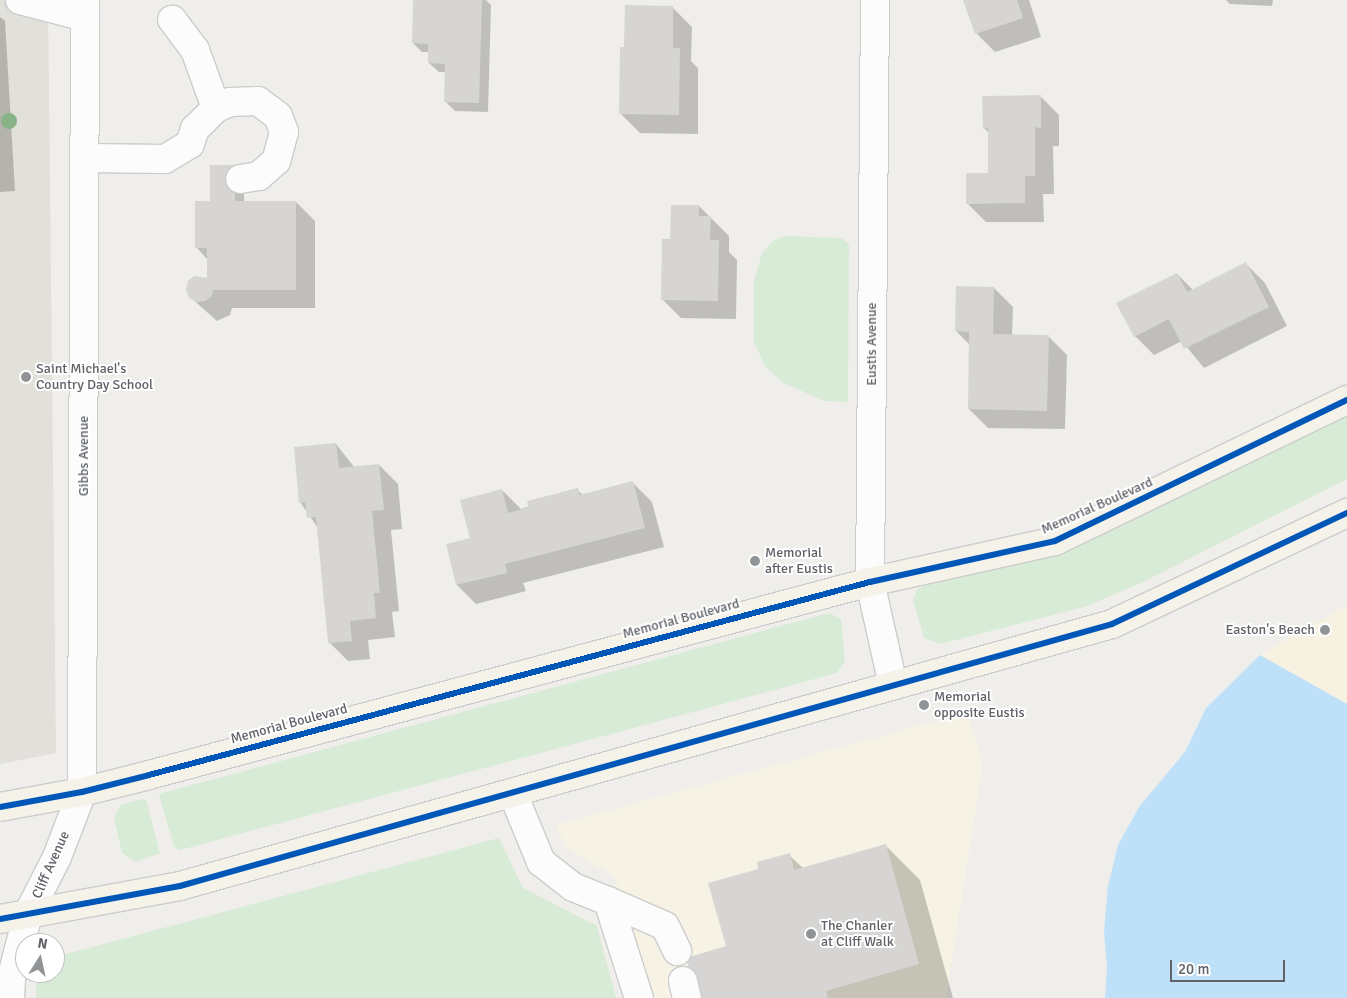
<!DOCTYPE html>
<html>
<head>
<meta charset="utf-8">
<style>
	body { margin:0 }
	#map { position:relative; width:1347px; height:998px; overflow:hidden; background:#efeeea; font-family:Signika,sans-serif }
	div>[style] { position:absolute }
	.commercial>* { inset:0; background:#f7f3e4 }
	.education>* { inset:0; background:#e2e0da }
	.green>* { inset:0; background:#d8ebd6 }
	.sand>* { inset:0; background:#f6f1e1 }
	.water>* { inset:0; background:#bfe0f9 }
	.shadow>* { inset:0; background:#0003 }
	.building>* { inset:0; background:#d6d5d3 }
	.roads { filter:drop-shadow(1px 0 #cbcccc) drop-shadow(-1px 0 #cbcccc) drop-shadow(0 1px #cbcccc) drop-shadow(0 -1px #cbcccc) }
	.minor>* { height:28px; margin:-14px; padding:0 14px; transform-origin:14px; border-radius:14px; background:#fdfcfc }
	.major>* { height:28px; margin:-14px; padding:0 14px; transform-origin:14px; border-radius:14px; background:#f4f2e9 }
	.cycleway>* { height:6px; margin:-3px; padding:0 3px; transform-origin:3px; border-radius:3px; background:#0057b8 }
	.trees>* { width:16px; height:16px; margin:-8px; border-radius:50%; background:#88b388 }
	.dots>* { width:14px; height:14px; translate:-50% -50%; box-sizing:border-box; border:2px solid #fff; border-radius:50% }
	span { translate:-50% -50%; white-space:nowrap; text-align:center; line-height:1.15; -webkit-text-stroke:4px #fff; paint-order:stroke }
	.street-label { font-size:14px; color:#5f6368 }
	.poi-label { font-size:14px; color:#5f6368 }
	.left { translate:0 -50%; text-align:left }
	.right { translate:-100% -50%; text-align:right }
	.north { position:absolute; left:15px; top:933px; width:50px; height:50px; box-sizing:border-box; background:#fff; border:1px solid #bfc1c3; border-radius:50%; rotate:10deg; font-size:14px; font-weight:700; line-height:20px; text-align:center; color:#5f6368 }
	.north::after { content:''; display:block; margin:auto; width:18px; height:22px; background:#919496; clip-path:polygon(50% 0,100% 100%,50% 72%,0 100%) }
	.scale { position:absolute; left:1170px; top:960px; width:115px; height:22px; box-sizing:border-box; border:2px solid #5f6368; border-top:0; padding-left:6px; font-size:15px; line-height:18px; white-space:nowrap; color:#5f6368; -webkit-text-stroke:4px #fff; paint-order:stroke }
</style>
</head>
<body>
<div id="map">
	<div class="commercial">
		<div style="clip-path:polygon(966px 713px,983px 762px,946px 998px,650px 998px,615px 877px,566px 847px,556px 825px)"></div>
	</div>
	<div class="education">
		<div style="clip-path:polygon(0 0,48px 0,56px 753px,0 764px)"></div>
	</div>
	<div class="green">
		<div style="clip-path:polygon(786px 236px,841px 238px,849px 244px,848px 402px,825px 401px,783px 383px,765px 366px,754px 342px,754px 281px,762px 253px,774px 240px)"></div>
		<div style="clip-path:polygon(1347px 412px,1347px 479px,1141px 583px,1084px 607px,940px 644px,924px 638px,913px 600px,917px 590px,924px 586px,1083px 544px)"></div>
		<div style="clip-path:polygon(829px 613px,841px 619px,845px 661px,837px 673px,180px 850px,174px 847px,159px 794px)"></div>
		<div style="clip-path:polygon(142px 799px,146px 800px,160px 853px,136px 862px,122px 853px,114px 817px,121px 805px)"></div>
		<div style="clip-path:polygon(499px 838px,523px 888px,597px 926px,616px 998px,36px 998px,36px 973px,55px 973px,55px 957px)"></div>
	</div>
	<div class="sand">
		<div style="clip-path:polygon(1347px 605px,1347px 704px,1260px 655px)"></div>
	</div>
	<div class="water">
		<div style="clip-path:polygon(1260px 655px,1347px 704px,1347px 998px,1105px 998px,1107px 967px,1104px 931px,1108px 886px,1118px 845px,1139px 807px,1185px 752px,1206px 708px)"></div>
	</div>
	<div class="shadow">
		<div style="clip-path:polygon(414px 0,486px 0,491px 5px,488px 112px,455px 111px,446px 102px,446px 72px,439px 72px,429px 63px,430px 52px,422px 52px,413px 43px)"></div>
		<div style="clip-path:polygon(964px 0,1029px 0,1041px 37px,995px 52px,976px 33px)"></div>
		<div style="clip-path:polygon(1226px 0,1273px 0,1272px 6px,1230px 4px)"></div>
		<div style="clip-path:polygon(673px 8px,692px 27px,691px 61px,698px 68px,698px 134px,640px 133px,621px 114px,626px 49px)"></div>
		<div style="clip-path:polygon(0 17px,5px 21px,15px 191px,0 192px)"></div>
		<div style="clip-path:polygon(1040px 96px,1059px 115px,1059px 146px,1053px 146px,1054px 194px,1043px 194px,1044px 222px,986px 222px,967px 203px,990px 174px,989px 133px,984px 128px)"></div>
		<div style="clip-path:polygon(244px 176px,244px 202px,296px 202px,315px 221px,315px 308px,232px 308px,230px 315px,217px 321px,190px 297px,208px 279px,208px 260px,196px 247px,211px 203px)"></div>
		<div style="clip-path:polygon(699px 206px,729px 236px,729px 252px,737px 260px,736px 319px,681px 318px,662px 299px,671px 241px)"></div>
		<div style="clip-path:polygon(1246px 264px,1265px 283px,1287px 326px,1204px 368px,1182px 341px,1154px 355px,1135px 336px,1177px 274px,1193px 290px)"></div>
		<div style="clip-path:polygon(994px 288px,1013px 307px,1012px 335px,1048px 336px,1067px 355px,1065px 429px,988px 428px,969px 409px,970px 345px,956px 331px)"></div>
		<div style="clip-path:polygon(336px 444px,355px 468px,379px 465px,398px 484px,402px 529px,391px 530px,399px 611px,392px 612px,395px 637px,368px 640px,370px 659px,348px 661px,329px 642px,318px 528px,300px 502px)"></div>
		<div style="clip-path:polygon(633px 483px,652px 502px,664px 547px,523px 583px,526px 591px,476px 604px,457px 585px,447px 545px,472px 538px,502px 490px,521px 509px,577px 490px,583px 495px)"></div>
		<div style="clip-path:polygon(886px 846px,920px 880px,953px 998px,699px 998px,728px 947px,760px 870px,789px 855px,803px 868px)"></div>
	</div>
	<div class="building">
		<div style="clip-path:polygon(413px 0,482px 0,479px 103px,444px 102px,445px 64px,428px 63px,428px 44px,412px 43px)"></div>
		<div style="clip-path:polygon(963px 0,1017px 0,1023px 18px,975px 34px)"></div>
		<div style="clip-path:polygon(625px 5px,673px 6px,673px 48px,680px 48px,679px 115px,619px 114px,620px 47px,624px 47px)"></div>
		<div style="clip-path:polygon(1041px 95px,1041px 128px,1035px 127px,1035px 176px,1025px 176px,1025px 203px,966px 204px,966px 173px,988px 173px,988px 128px,983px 129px,982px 96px)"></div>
		<div style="clip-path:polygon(210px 165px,235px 165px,235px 201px,296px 201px,296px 290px,213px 290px,212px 296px,205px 301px,197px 302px,189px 298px,186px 290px,188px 281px,194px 276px,207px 278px,207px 248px,195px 248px,195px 201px,210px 201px)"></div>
		<div style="clip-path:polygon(671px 205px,699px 205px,699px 216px,711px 216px,710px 240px,719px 240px,718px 301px,661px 300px,662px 239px,670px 239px)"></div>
		<div style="clip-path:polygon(1246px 262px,1269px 307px,1184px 349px,1169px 319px,1134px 337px,1116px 303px,1177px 273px,1187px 292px)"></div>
		<div style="clip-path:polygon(956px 286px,994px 287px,993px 334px,1049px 335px,1047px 411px,968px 409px,969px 332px,955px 331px)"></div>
		<div style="clip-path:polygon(336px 443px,339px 468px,379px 464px,384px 510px,372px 511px,380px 593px,374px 593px,376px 618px,350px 621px,352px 641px,328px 643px,316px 517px,307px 518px,305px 502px,299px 503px,294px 447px)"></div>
		<div style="clip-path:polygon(633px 481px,645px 528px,505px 564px,507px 573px,456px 585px,446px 544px,470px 538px,460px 500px,502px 489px,508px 513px,529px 507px,527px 501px,578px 488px,579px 495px)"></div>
		<div style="clip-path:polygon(886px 844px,919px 964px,826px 991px,828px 998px,697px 998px,686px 958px,726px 946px,708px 883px,758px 869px,757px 862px,790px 853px,794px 870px)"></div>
	</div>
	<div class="roads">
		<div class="minor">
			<div style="left:20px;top:0;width:67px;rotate:14.7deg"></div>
			<div style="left:875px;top:0;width:582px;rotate:90.49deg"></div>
			<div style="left:870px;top:582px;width:106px;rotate:77.4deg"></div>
			<div style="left:216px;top:108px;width:15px;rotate:-23deg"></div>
			<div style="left:230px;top:102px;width:28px;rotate:-2deg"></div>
			<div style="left:258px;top:101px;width:25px;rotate:37deg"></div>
			<div style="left:278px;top:116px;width:17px;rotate:69deg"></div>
			<div style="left:284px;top:132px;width:30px;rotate:105deg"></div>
			<div style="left:276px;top:161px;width:23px;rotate:139deg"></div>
			<div style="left:259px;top:176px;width:19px;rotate:171deg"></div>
			<div style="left:85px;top:158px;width:80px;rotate:0.7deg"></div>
			<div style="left:165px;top:159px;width:29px;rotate:-31deg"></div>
			<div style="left:190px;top:144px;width:16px;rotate:-72deg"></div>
			<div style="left:195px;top:129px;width:30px;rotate:-45deg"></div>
			<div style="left:216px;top:108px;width:62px;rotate:-109.9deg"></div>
			<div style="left:195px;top:50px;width:38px;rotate:-127deg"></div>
			<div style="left:513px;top:794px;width:74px;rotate:67.6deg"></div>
			<div style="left:541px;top:862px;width:41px;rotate:38deg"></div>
			<div style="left:573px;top:887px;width:38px;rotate:22deg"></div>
			<div style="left:608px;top:901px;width:102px;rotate:72.3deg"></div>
			<div style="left:608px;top:901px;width:62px;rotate:23.7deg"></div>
			<div style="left:665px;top:926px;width:28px;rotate:64deg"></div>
			<div style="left:683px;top:981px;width:17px;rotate:77deg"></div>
			<div style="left:10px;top:998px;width:19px;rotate:-87deg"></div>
			<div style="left:11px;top:979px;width:67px;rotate:-75.3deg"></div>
			<div style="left:28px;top:914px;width:64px;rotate:-63deg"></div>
			<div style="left:57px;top:857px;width:70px;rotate:-69deg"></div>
			<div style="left:82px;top:792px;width:792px;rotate:-89.78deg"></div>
		</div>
		<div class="major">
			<div style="left:0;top:807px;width:83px;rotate:-10.4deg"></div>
			<div style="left:82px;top:792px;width:69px;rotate:-14.2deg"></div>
			<div style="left:149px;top:775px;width:746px;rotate:-14.99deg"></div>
			<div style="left:870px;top:582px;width:189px;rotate:-12.5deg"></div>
			<div style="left:1055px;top:541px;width:324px;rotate:-25.8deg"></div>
			<div style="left:0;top:919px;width:183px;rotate:-10.4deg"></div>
			<div style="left:180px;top:886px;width:968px;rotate:-15.7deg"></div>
			<div style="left:1112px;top:624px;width:260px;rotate:-25.3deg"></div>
		</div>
	</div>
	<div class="cycleway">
		<div style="left:0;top:807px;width:83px;rotate:-10.4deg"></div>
		<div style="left:82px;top:792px;width:69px;rotate:-14.2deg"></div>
		<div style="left:149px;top:775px;width:746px;rotate:-14.99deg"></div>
		<div style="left:870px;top:582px;width:189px;rotate:-12.5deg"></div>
		<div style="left:1055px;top:541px;width:324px;rotate:-25.8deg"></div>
		<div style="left:0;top:919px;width:183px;rotate:-10.4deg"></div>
		<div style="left:180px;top:886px;width:968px;rotate:-15.7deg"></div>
		<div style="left:1112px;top:624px;width:260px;rotate:-25.3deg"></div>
	</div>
	<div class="trees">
		<div style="left:9px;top:121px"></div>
	</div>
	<div class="dots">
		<div style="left:26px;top:377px;background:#919496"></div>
		<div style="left:755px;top:561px;background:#919496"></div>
		<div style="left:1325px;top:630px;background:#919496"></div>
		<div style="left:924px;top:705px;background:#919496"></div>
		<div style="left:811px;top:934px;background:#919496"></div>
	</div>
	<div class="street-label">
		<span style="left:872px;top:344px;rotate:-90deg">Eustis Avenue</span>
		<span style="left:84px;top:456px;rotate:-90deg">Gibbs Avenue</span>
		<span style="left:1097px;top:506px;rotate:-24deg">Memorial Boulevard</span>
		<span style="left:681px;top:619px;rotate:-15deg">Memorial Boulevard</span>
		<span style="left:289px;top:724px;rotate:-15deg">Memorial Boulevard</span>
		<span style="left:51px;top:865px;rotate:-66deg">Cliff Avenue</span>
	</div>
	<div class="poi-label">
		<span class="left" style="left:36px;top:377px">Saint Michael's<br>Country Day School</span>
		<span class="left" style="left:765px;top:561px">Memorial<br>after Eustis</span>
		<span class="right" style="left:1315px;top:630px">Easton's Beach</span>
		<span class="left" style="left:934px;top:705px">Memorial<br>opposite Eustis</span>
		<span class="left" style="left:821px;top:934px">The Chanler<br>at Cliff Walk</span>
	</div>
	<div class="north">N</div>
	<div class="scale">20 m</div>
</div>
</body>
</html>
